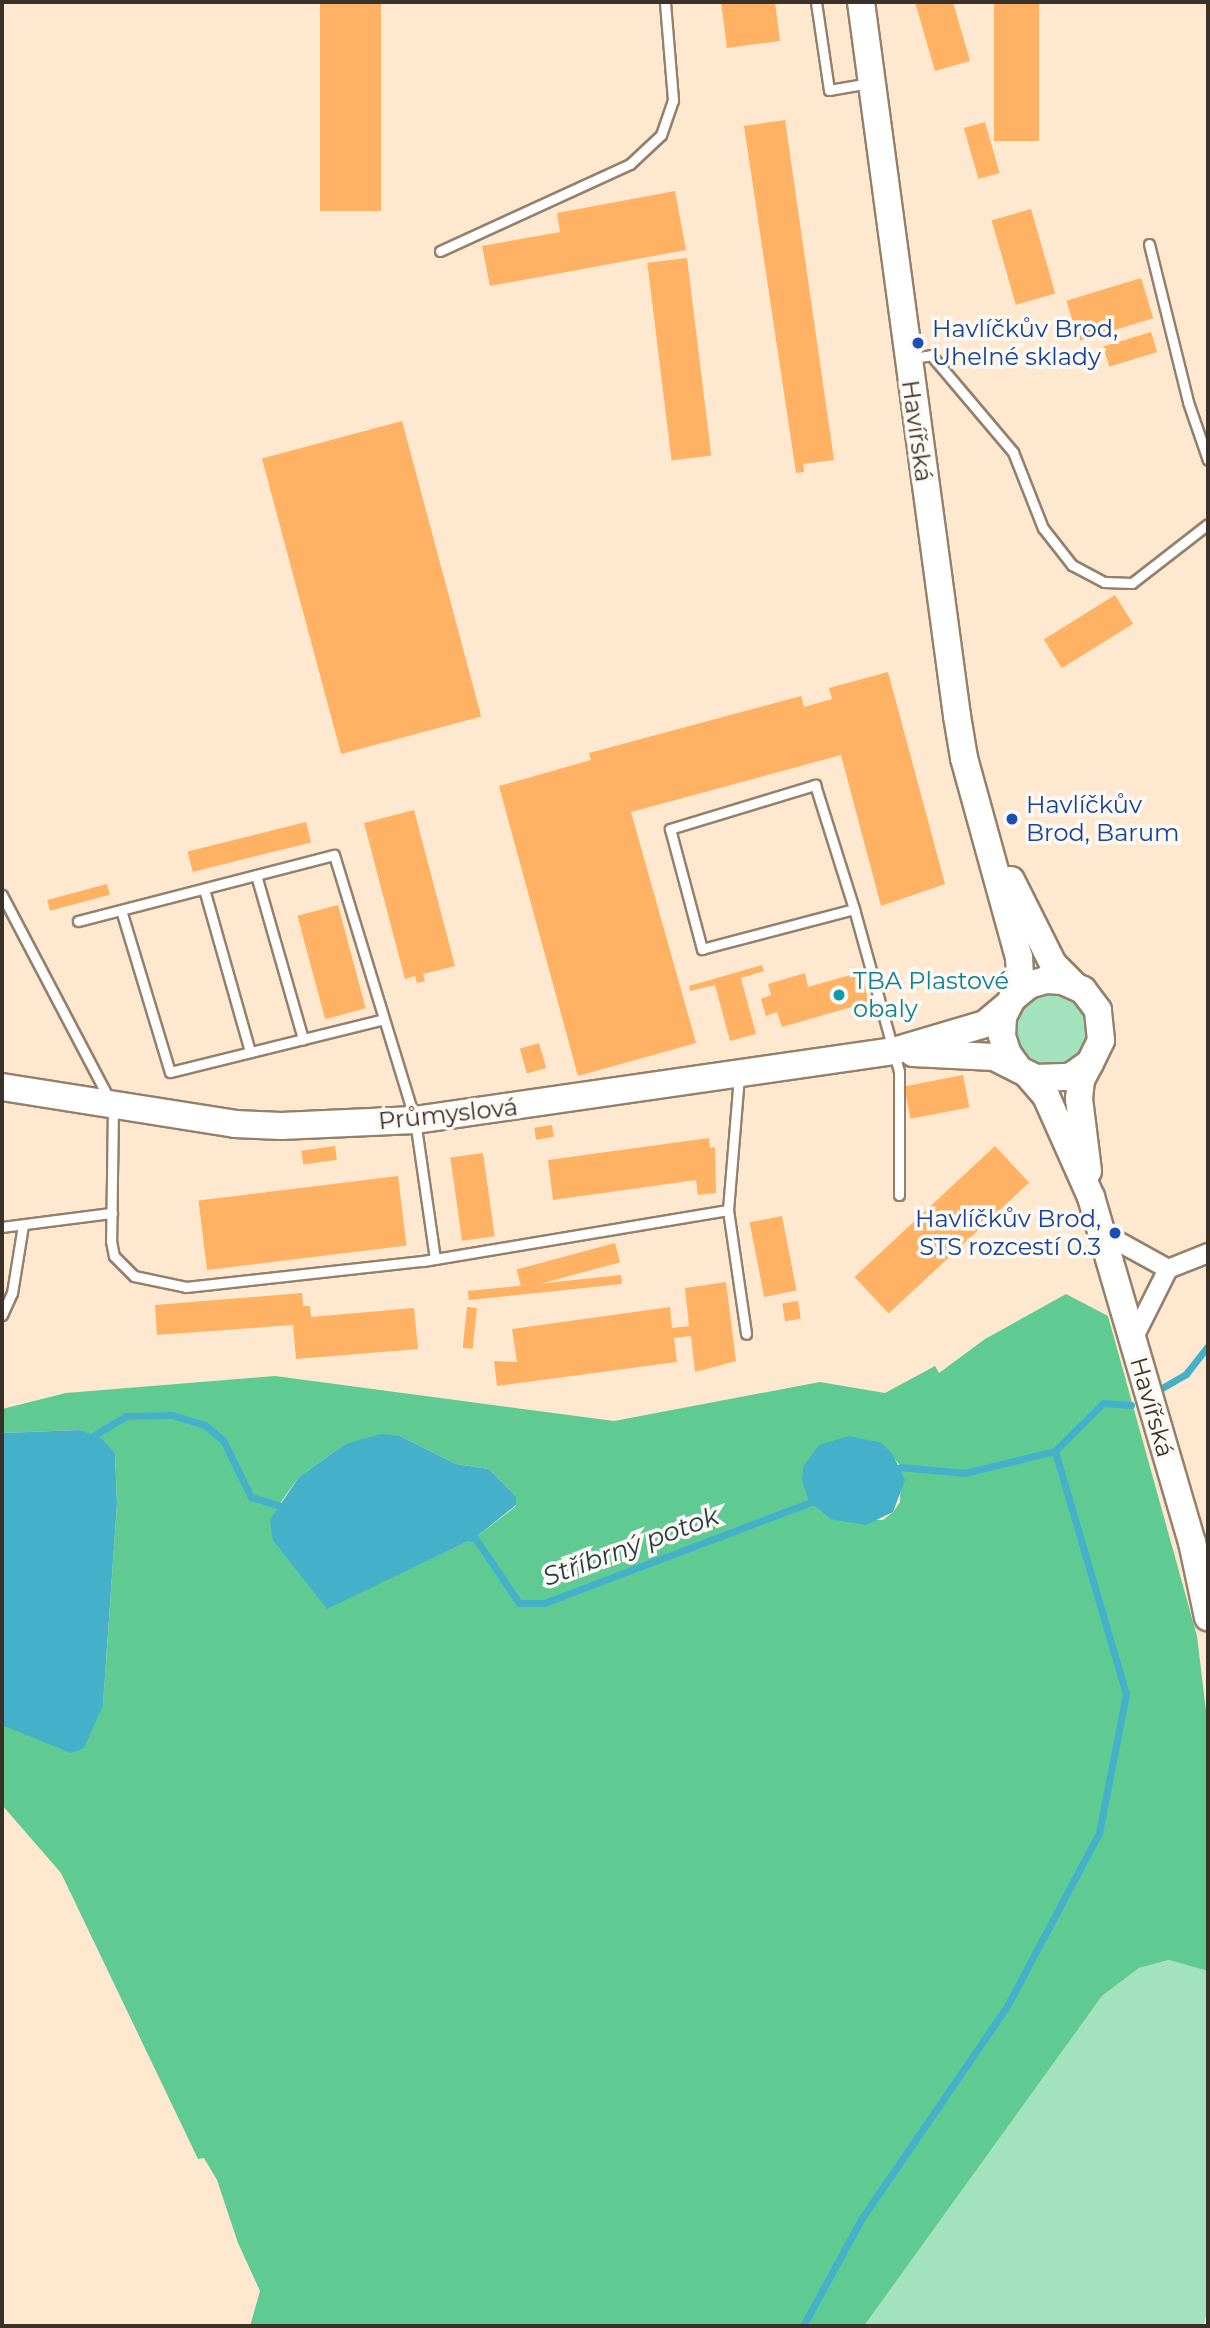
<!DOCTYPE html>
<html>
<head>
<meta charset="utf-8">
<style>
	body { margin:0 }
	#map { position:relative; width:1210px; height:2328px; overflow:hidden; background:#ffe8d0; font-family:Montserrat,sans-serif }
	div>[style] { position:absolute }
	.green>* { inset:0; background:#a2e2bc }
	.round { border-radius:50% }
	.forest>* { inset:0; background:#5fcb92 }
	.water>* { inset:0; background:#44b0ca }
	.stream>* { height:7px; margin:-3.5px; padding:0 3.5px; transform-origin:3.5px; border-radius:3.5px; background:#44b0ca }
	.building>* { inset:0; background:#ffb264; transform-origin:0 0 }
	.roads { filter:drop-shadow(2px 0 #95806b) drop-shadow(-2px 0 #95806b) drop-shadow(0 2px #95806b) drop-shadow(0 -2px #95806b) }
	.lane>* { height:9px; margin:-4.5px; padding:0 4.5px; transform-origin:4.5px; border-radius:4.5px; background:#fff }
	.street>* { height:18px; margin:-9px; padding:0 9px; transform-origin:9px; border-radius:9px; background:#fff }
	.secondary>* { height:26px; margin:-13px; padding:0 13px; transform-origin:13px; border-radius:13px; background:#fff }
	.dots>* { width:19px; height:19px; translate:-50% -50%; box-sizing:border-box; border:4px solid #fdf9f4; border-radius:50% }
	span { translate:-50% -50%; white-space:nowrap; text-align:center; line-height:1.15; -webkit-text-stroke:7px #fdf9f4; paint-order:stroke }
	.transit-label { font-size:24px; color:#164399 }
	.left { translate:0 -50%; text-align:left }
	.right { translate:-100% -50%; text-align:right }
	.street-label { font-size:24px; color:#3a3128 }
	.culture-label { font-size:24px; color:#0d838f }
	.water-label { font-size:26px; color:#243c43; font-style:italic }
	.frame { position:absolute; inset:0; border:4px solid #3a3128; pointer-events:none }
</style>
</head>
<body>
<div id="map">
	<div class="green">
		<div class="round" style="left:1017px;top:995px;width:70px;height:70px"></div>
		<div style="clip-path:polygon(1170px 1960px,1208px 1971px,1208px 2310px,1203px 2326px,864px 2326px,1102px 1996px,1139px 1968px)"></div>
	</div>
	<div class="forest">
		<div style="clip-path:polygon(evenodd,1066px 1294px,1108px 1316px,1197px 1636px,1208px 1727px,1208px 1971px,1169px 1960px,1139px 1968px,1102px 1996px,864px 2326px,250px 2326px,260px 2291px,238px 2243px,217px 2180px,204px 2158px,198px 2159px,61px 1873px,2px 1805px,2px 1725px,103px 1705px,117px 1504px,115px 1453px,79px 1430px,2px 1433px,2px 1409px,66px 1393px,275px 1376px,614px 1421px,820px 1382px,885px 1393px,935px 1366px,939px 1373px,985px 1339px,1066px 1294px,400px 1436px,456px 1464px,489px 1469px,516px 1496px,516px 1506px,475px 1538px,327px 1608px,273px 1541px,278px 1506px,299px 1477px,345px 1444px,400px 1436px,1066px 1294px,882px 1443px,901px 1467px,900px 1502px,893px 1512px,883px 1520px,830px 1519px,809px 1502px,882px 1443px)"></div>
	</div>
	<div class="water">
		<div style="clip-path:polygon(79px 1430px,101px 1438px,115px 1453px,117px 1504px,103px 1705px,84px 1748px,71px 1753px,2px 1725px,2px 1433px)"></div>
		<div style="clip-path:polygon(381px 1434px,400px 1436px,456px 1464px,489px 1469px,516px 1496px,516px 1505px,475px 1538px,327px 1609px,273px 1541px,270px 1520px,299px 1477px,345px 1444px)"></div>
		<div style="clip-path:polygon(849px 1436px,882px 1443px,893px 1455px,905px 1480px,893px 1512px,866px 1525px,830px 1519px,809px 1502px,802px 1480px,803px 1467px,819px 1445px)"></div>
	</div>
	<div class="stream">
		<div style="left:1155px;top:1392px;width:36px;rotate:-30deg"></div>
		<div style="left:1186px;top:1374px;width:36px;rotate:-52deg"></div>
		<div style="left:88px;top:1439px;width:44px;rotate:-31.2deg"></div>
		<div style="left:126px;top:1416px;width:46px;rotate:-1.2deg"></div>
		<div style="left:172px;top:1415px;width:34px;rotate:17deg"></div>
		<div style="left:205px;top:1425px;width:23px;rotate:40deg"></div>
		<div style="left:223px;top:1440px;width:64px;rotate:63.8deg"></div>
		<div style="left:251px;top:1497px;width:34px;rotate:17deg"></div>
		<div style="left:892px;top:1470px;width:9px;rotate:-18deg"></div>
		<div style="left:901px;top:1467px;width:64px;rotate:5.4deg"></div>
		<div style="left:965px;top:1473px;width:93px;rotate:-13.7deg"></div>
		<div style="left:1055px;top:1451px;width:68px;rotate:-45deg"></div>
		<div style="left:1103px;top:1403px;width:28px;rotate:4deg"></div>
		<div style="left:465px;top:1537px;width:10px;rotate:6deg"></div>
		<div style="left:475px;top:1538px;width:78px;rotate:55.9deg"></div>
		<div style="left:519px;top:1603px;width:25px"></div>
		<div style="left:544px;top:1603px;width:291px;rotate:-20.7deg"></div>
		<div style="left:803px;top:2326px;width:123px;rotate:-61.4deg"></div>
		<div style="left:862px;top:2218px;width:255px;rotate:-55.6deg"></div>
		<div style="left:1006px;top:2008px;width:198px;rotate:-62deg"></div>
		<div style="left:1099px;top:1833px;width:142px;rotate:-79deg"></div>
		<div style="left:1126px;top:1694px;width:253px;rotate:-106.3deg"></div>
	</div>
	<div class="building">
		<div style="left:320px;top:2px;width:61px;height:209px"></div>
		<div style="clip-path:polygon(721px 2px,775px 2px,780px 41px,727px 48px)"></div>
		<div style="clip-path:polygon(915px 2px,953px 2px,970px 61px,935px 71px)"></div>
		<div style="left:994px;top:2px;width:45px;height:139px"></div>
		<div style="clip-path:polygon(785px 120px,834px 460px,803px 464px,804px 472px,796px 473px,744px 126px)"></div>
		<div style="left:985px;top:122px;width:53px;height:22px;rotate:74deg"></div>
		<div style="clip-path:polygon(675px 191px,686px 250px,490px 286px,482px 246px,560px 232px,557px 213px)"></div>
		<div style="left:1031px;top:209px;width:88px;height:41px;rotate:74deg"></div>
		<div style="left:687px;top:258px;width:199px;height:40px;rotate:83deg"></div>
		<div style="left:1141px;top:278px;width:42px;height:78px;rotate:73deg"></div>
		<div style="left:1151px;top:332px;width:21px;height:50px;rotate:73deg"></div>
		<div style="left:402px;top:421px;width:306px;height:145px;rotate:75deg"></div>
		<div style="left:1115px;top:595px;width:34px;height:84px;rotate:58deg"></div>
		<div style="clip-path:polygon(888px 672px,945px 884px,881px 906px,841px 755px,631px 812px,696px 1043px,578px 1076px,499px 786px,591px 760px,589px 753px,801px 696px,804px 707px,832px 699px,829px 688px)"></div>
		<div style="clip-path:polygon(414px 810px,455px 966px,423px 974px,425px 981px,417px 983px,415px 976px,405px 979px,364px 823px)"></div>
		<div style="left:306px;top:822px;width:21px;height:122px;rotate:76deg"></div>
		<div style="left:107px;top:884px;width:11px;height:62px;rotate:75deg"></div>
		<div style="left:338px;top:905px;width:107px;height:42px;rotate:75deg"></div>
		<div style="clip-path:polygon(762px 965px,764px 971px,741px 978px,756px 1034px,730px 1041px,715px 985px,690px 991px,689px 986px)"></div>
		<div style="clip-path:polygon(861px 972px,869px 1002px,782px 1027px,777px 1012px,766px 1016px,761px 999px,771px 995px,768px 984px,805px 973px,808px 987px)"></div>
		<div style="left:539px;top:1043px;width:26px;height:20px;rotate:74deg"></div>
		<div style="left:963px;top:1075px;width:33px;height:60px;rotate:79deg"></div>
		<div style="left:552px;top:1125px;width:12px;height:18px;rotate:81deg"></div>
		<div style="clip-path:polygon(709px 1138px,710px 1148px,715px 1147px,716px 1193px,698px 1195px,696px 1180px,553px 1200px,548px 1160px)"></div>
		<div style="left:335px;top:1146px;width:14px;height:34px;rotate:82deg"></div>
		<div style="left:995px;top:1146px;width:50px;height:192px;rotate:47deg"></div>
		<div style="left:483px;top:1153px;width:84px;height:33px;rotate:82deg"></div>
		<div style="left:398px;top:1176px;width:70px;height:201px;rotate:83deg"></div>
		<div style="left:782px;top:1216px;width:76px;height:33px;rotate:79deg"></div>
		<div style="left:615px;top:1243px;width:20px;height:102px;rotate:75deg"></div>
		<div style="left:621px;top:1275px;width:9px;height:154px;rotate:84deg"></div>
		<div style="clip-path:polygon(726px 1282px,736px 1361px,695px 1372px,691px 1336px,674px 1338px,677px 1362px,497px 1386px,494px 1361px,517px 1362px,512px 1329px,670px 1307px,672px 1328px,689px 1326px,685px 1288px)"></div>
		<div style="clip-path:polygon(302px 1293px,303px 1306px,310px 1306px,311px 1317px,414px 1308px,418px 1349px,296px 1359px,293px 1325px,157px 1335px,155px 1305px)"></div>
		<div style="left:798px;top:1301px;width:18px;height:16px;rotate:81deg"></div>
		<div style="left:467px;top:1307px;width:10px;height:41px;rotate:6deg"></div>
	</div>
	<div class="roads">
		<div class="lane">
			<div style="left:816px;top:2px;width:89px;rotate:81.6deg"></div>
			<div style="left:829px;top:90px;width:42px;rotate:-9.7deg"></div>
			<div style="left:1149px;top:244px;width:163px;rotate:76.1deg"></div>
			<div style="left:1188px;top:402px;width:61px;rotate:71deg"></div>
			<div style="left:440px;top:251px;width:209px;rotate:-24.6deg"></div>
			<div style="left:630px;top:164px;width:42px;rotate:-43.1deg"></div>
			<div style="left:661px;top:135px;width:37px;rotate:-71deg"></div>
			<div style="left:673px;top:100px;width:98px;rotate:-94.7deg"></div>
			<div style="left:913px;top:358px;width:18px;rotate:-9deg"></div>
			<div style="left:931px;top:355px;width:127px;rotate:49.8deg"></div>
			<div style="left:1013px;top:452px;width:82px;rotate:68.5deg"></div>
			<div style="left:1043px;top:528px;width:47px;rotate:51.9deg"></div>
			<div style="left:1072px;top:565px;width:36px;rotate:28deg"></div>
			<div style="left:1104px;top:582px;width:28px;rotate:2deg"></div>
			<div style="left:1132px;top:583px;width:96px;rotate:-37.8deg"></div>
			<div style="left:256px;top:875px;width:171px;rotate:74deg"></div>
			<div style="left:204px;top:889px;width:169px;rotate:74.2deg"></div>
			<div style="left:2px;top:895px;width:238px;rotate:62.3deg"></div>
			<div style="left:113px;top:1106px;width:135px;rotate:90.8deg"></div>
			<div style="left:111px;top:1241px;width:15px;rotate:79deg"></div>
			<div style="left:114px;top:1256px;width:28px;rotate:45deg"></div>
			<div style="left:134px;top:1276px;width:53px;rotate:11.9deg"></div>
			<div style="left:186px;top:1287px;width:238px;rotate:-6.3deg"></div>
			<div style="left:423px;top:1261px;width:309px;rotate:-9.5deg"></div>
			<div style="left:854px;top:909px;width:157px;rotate:165.3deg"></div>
			<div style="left:702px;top:949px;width:124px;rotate:-104.9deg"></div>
			<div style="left:670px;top:829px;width:152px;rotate:-16.9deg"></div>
			<div style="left:815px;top:785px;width:130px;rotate:72.5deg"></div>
			<div style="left:854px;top:909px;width:168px;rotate:74.5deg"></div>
			<div style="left:899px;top:1071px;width:124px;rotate:90deg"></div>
			<div style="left:121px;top:910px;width:169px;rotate:73.2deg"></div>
			<div style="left:170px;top:1072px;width:220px;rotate:-13.9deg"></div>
			<div style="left:78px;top:921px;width:264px;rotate:-14.5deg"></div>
			<div style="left:334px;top:855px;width:277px;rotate:73deg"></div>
			<div style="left:415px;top:1120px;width:140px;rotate:81.8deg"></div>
			<div style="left:739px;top:1076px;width:134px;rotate:94.7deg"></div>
			<div style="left:728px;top:1210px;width:125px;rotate:81.7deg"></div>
			<div style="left:2px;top:1227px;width:111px;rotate:-7.3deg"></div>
			<div style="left:2px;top:1315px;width:24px;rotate:-66deg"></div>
			<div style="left:12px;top:1293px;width:69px;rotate:-80.8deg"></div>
		</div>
		<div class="street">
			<div style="left:1101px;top:1232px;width:77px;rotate:28.9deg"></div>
			<div style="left:1133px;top:1339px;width:78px;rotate:-63.4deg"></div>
			<div style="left:1168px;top:1269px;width:43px;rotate:-21.8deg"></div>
		</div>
		<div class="secondary">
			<div style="left:861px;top:2px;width:720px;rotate:82.34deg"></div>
			<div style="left:957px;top:716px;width:43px;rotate:80.5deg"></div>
			<div style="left:964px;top:758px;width:206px;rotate:74.6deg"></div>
			<div style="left:1019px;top:957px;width:18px;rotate:87deg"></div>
			<div style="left:1020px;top:975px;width:25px;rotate:108deg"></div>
			<div style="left:1011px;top:880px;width:94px;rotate:63.4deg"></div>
			<div style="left:1053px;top:964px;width:30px;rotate:45deg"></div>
			<div style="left:913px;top:1053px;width:81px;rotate:2.8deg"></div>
			<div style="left:994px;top:1057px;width:47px;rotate:26.6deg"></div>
			<div style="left:1036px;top:1078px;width:34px;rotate:-2deg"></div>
			<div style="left:1070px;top:1077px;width:24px;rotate:-35deg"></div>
			<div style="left:1090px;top:1063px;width:25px;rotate:-64deg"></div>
			<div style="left:1101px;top:1040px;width:30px;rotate:-96deg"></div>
			<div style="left:1098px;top:1010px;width:25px;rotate:-127deg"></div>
			<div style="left:1083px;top:990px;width:22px;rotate:-156deg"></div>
			<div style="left:1063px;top:981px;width:17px;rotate:-177deg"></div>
			<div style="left:1046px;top:980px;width:18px;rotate:164deg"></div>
			<div style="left:1029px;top:985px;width:22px;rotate:141deg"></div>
			<div style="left:1012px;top:999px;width:20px;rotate:117deg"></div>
			<div style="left:1003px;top:1017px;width:19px;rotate:93deg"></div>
			<div style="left:1002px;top:1036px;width:19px;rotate:72deg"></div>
			<div style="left:1008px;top:1054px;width:19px;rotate:54deg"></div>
			<div style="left:1027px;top:1074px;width:29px;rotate:49deg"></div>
			<div style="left:1046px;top:1096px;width:111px;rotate:66deg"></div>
			<div style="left:1091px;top:1197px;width:359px;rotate:73.7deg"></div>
			<div style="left:1192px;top:1542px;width:77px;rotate:78deg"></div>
			<div style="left:2px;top:1087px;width:236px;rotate:9deg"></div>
			<div style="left:235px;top:1124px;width:46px;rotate:2.5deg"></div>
			<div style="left:281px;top:1126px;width:134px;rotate:-2.6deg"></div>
			<div style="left:415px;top:1120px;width:484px;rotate:-8.2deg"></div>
			<div style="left:894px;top:1051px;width:95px;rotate:-16.5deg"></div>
			<div style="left:985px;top:1024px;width:31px;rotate:-40deg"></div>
			<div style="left:1088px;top:1171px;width:73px;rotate:-97.1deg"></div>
			<div style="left:1079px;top:1099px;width:19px;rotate:-84deg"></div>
			<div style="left:1081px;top:1080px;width:19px;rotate:-62deg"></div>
		</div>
	</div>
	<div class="dots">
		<div style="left:918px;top:343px;background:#1a4fb4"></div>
		<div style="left:1012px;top:819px;background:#1a4fb4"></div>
		<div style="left:839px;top:995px;background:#0f9aa8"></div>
		<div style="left:1115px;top:1233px;background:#1a4fb4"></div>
	</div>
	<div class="transit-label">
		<span class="left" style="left:932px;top:343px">Havlíčkův Brod,<br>Uhelné sklady</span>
		<span class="left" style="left:1026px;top:819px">Havlíčkův<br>Brod, Barum</span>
		<span class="right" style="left:1101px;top:1233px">Havlíčkův Brod,<br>STS rozcestí 0.3</span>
	</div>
	<div class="street-label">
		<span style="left:917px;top:431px;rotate:82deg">Havířská</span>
		<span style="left:448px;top:1114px;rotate:-6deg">Průmyslová</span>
		<span style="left:1152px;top:1407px;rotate:74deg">Havířská</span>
	</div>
	<div class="culture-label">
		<span class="left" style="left:853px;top:995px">TBA Plastové<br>obaly</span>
	</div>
	<div class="water-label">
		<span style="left:631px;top:1547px;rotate:-20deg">Stříbrný potok</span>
	</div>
	<div class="frame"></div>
</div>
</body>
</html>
